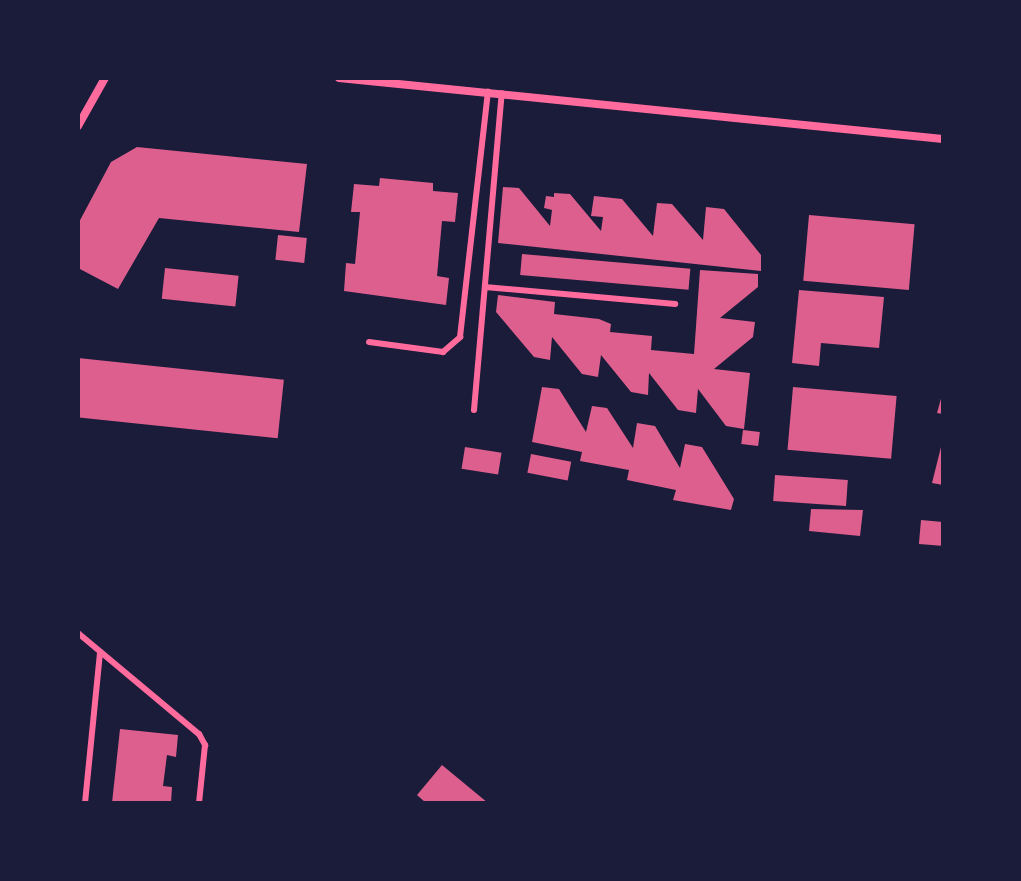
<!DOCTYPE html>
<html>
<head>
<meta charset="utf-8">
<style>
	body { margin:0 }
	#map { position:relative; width:1021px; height:881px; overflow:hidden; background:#1b1b3a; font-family:Barlow,sans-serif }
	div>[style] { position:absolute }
	.building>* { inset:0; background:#dd5f8e; transform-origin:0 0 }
	.service>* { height:6px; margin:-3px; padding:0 3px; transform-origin:3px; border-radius:3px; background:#ff6b9d }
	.minor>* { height:8px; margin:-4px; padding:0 4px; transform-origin:4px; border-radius:4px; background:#ff6b9d }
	span { translate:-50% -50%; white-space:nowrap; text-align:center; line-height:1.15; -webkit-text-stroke:7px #1b1b3a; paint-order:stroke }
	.frame { position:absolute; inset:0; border:80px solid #1b1b3a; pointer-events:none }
</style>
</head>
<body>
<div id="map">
	<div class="building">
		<div style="clip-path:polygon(137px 147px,307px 164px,299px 232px,159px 218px,118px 289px,78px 268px,78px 224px,111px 162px)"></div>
		<div style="clip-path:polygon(380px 178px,433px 183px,433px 191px,458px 193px,455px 222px,442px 221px,437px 276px,449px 278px,446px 305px,344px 291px,346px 263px,355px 264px,360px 212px,351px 212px,354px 184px,379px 186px)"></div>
		<div style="clip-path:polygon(503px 187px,519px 188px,550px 226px,552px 210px,544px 208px,546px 196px,554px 197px,554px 193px,570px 194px,601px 231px,603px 217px,591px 216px,594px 196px,622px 199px,653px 236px,657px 203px,672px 204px,703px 240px,706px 207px,724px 209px,761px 255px,761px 271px,498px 243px)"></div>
		<div style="left:809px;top:215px;width:106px;height:66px;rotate:5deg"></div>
		<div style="left:278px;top:235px;width:29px;height:25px;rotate:6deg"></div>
		<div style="left:522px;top:254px;width:169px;height:21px;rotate:5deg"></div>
		<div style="left:165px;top:268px;width:74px;height:31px;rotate:6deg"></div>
		<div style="clip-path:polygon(700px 270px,758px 274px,758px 287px,720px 318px,755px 322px,753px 337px,714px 369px,750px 373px,744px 429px,726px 426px,698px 389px,696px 413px,678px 410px,649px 373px,648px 395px,631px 392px,601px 355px,598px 377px,582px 374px,552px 337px,550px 360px,534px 357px,496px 312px,498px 295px,555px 302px,554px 314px,599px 319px,611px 324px,610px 332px,652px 336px,651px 350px,694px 354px)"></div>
		<div style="clip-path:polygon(799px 290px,884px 297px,879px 348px,821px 343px,819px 366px,792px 363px)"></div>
		<div style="left:78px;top:358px;width:207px;height:59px;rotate:6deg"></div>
		<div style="clip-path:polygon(542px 387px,559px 389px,586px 432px,592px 406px,607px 408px,633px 448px,637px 423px,655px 426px,680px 468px,685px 444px,702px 447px,734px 499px,731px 510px,673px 500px,676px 490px,627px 480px,629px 470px,580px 461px,582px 452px,532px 442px)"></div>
		<div style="left:793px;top:387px;width:104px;height:63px;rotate:5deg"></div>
		<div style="clip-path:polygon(942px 395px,943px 395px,943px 414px,937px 413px)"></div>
		<div style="left:743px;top:430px;width:17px;height:14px;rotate:7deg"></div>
		<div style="clip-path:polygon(942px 443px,943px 443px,943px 485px,932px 483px)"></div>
		<div style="left:465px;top:447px;width:37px;height:22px;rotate:9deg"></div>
		<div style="left:531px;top:454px;width:41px;height:19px;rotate:11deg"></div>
		<div style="left:775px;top:475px;width:73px;height:26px;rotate:4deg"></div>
		<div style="clip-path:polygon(811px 509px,863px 510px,860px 536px,809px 531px)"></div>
		<div style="left:921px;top:520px;width:22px;height:24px;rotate:5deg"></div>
		<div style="clip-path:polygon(120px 729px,178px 735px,176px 757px,167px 755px,163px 786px,172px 787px,171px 803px,112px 803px)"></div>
		<div style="clip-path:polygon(442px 765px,488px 803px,426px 803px,417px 795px)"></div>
	</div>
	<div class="service">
		<div style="left:485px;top:287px;width:191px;rotate:5.1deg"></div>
		<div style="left:369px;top:342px;width:75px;rotate:7.7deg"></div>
		<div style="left:443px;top:352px;width:23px;rotate:-41deg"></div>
		<div style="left:460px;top:337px;width:247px;rotate:-83.5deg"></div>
		<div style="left:474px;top:410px;width:318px;rotate:-85deg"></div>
		<div style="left:78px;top:633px;width:158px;rotate:39.9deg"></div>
		<div style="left:199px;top:734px;width:13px;rotate:61deg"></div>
		<div style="left:205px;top:745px;width:58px;rotate:95.9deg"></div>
		<div style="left:85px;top:803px;width:152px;rotate:-84.3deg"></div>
	</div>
	<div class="minor">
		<div style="left:339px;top:78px;width:607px;rotate:5.77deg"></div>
		<div style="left:78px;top:126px;width:55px;rotate:-60.6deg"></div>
	</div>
	<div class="frame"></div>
</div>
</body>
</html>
